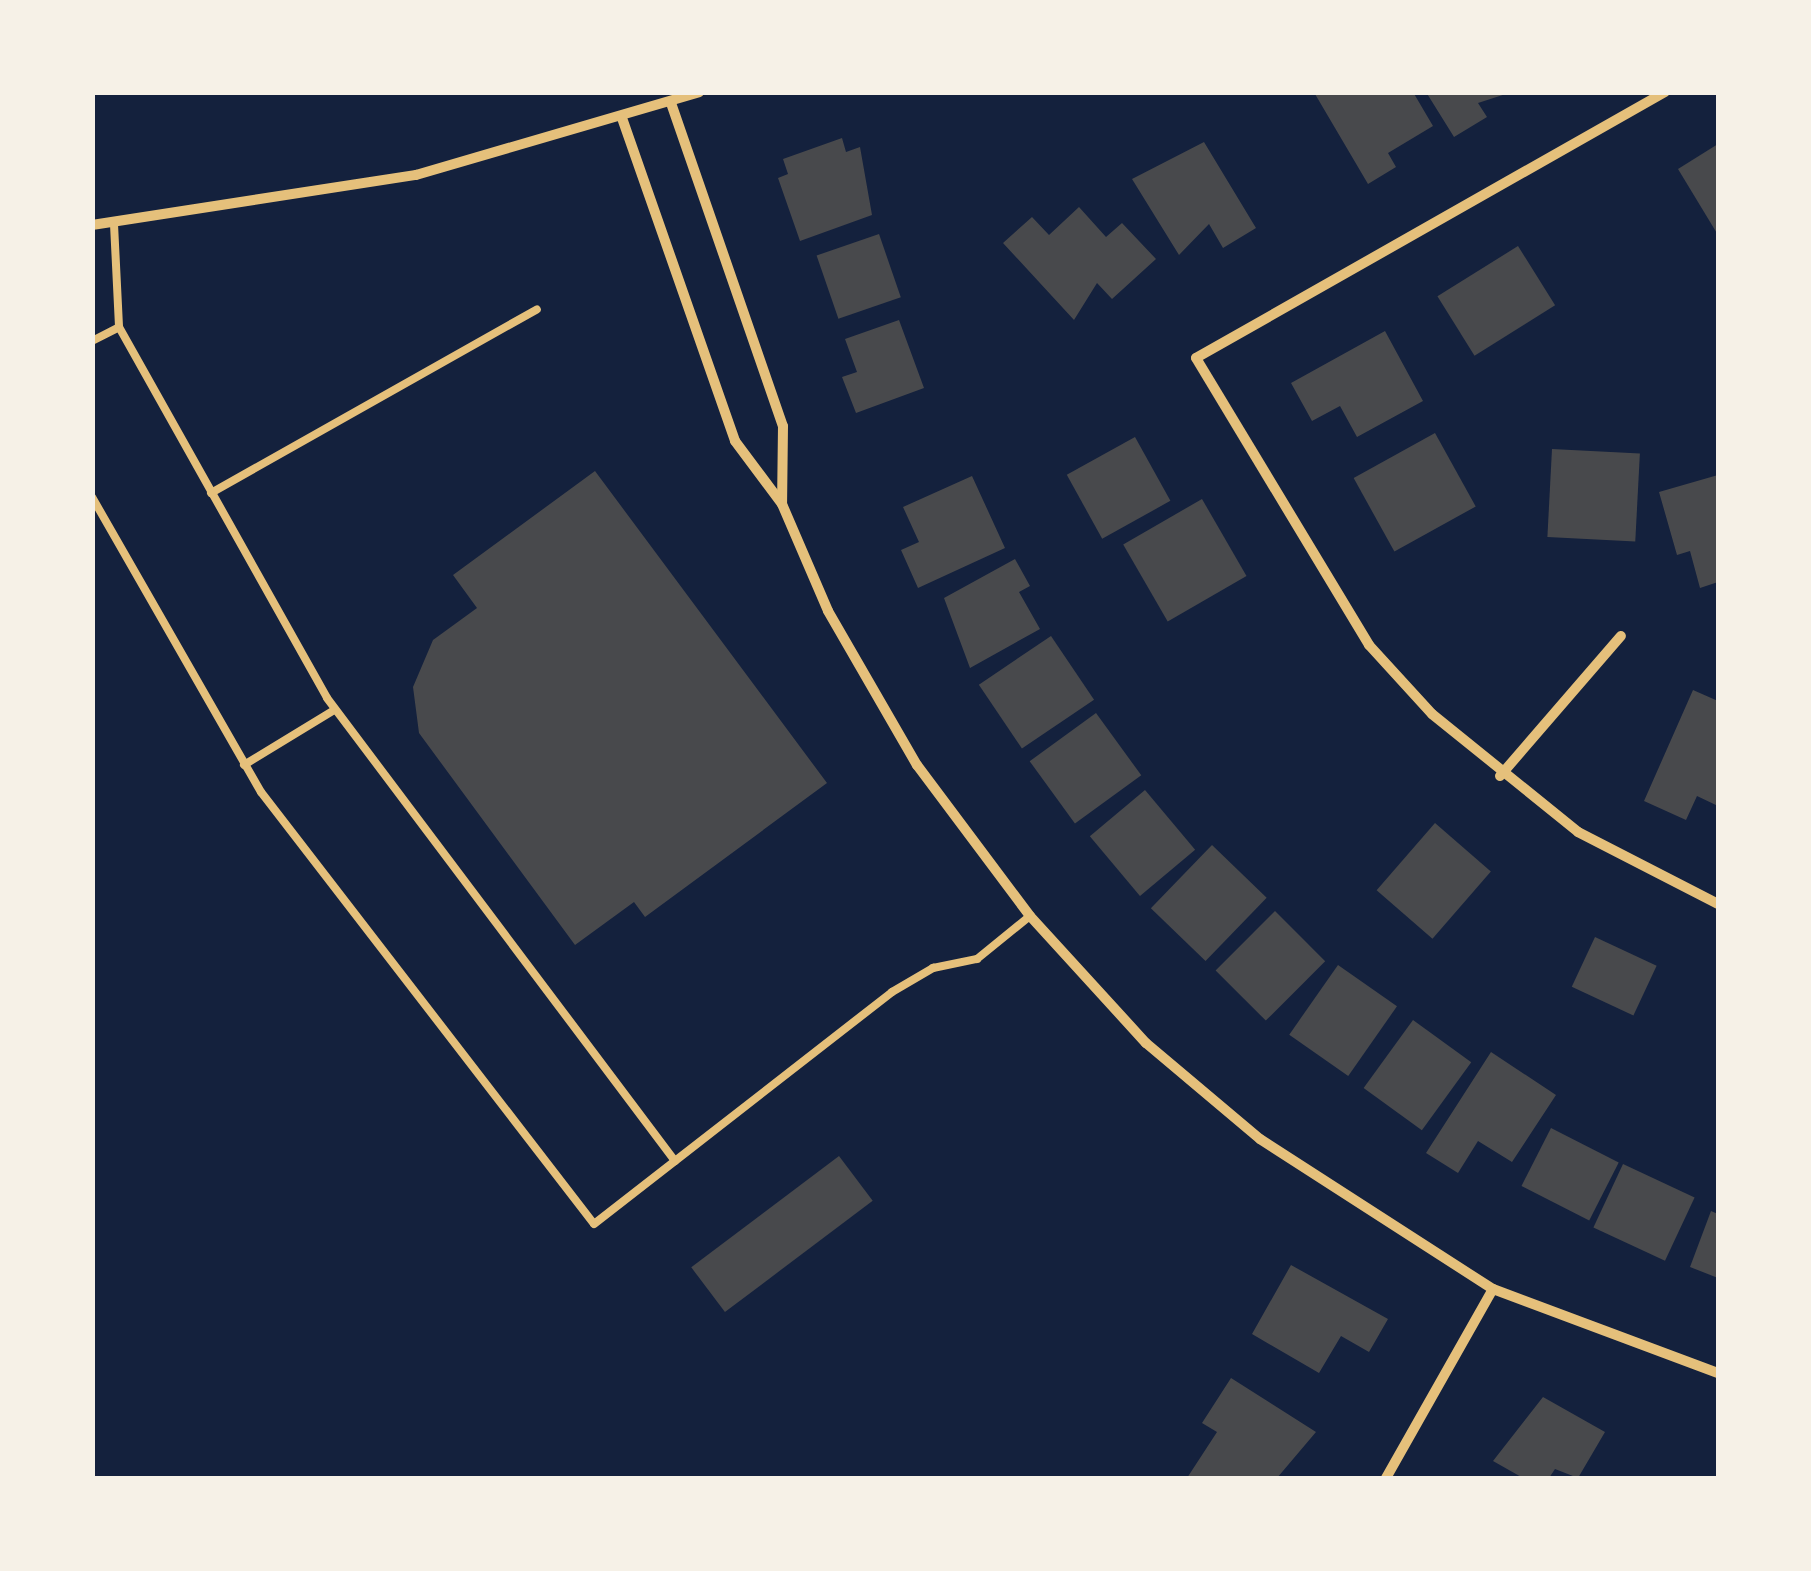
<!DOCTYPE html>
<html>
<head>
<meta charset="utf-8">
<style>
	body { margin:0 }
	#map { position:relative; width:1811px; height:1571px; overflow:hidden; background:#14213d; font-family:Arial,sans-serif }
	div>[style] { position:absolute }
	.building>* { inset:0; background:#48494c; transform-origin:0 0 }
	.service>* { height:8px; margin:-4px; padding:0 4px; transform-origin:4px; border-radius:4px; background:#e5c07b }
	.minor>* { height:10px; margin:-5px; padding:0 5px; transform-origin:5px; border-radius:5px; background:#e5c07b }
	span { translate:-50% -50%; white-space:nowrap; text-align:center; line-height:1.15; -webkit-text-stroke:8px #f6f1e7; paint-order:stroke }
	.frame { position:absolute; inset:0; border:95px solid #f6f1e7; pointer-events:none }
</style>
</head>
<body>
<div id="map">
	<div class="building">
		<div style="clip-path:polygon(1413px 92px,1433px 126px,1388px 153px,1396px 167px,1368px 184px,1315px 94px)"></div>
		<div style="clip-path:polygon(1426px 92px,1512px 92px,1478px 103px,1487px 117px,1454px 137px)"></div>
		<div style="clip-path:polygon(842px 138px,846px 152px,860px 147px,872px 215px,800px 241px,778px 178px,788px 174px,783px 159px)"></div>
		<div style="clip-path:polygon(1204px 142px,1256px 228px,1223px 248px,1209px 224px,1179px 255px,1132px 179px)"></div>
		<div style="clip-path:polygon(1718px 144px,1718px 235px,1678px 169px)"></div>
		<div style="clip-path:polygon(1079px 207px,1106px 237px,1122px 223px,1156px 259px,1112px 299px,1097px 283px,1074px 320px,1003px 243px,1032px 217px,1049px 235px)"></div>
		<div style="left:879px;top:234px;width:67px;height:66px;rotate:71deg"></div>
		<div style="left:1518px;top:246px;width:70px;height:95px;rotate:58deg"></div>
		<div style="clip-path:polygon(899px 320px,924px 388px,856px 413px,842px 377px,857px 372px,845px 339px)"></div>
		<div style="clip-path:polygon(1385px 331px,1423px 401px,1357px 437px,1340px 406px,1312px 421px,1291px 383px)"></div>
		<div style="left:1435px;top:433px;width:84px;height:93px;rotate:61deg"></div>
		<div style="left:1135px;top:437px;width:73px;height:78px;rotate:61deg"></div>
		<div style="left:1552px;top:449px;width:88px;height:88px;rotate:3deg"></div>
		<div style="clip-path:polygon(595px 471px,827px 783px,645px 917px,634px 902px,575px 945px,419px 733px,413px 687px,433px 640px,477px 608px,453px 575px)"></div>
		<div style="clip-path:polygon(1718px 475px,1718px 582px,1700px 588px,1690px 551px,1677px 555px,1659px 492px)"></div>
		<div style="clip-path:polygon(972px 476px,1005px 548px,918px 588px,901px 550px,919px 542px,903px 507px)"></div>
		<div style="left:1202px;top:499px;width:89px;height:91px;rotate:60deg"></div>
		<div style="clip-path:polygon(1015px 559px,1030px 586px,1019px 592px,1040px 629px,970px 668px,944px 598px)"></div>
		<div style="left:1051px;top:636px;width:77px;height:87px;rotate:56deg"></div>
		<div style="clip-path:polygon(1693px 690px,1718px 701px,1718px 806px,1697px 796px,1686px 820px,1644px 801px)"></div>
		<div style="left:1096px;top:713px;width:77px;height:82px;rotate:54deg"></div>
		<div style="left:1145px;top:790px;width:78px;height:72px;rotate:50deg"></div>
		<div style="left:1435px;top:823px;width:74px;height:89px;rotate:41deg"></div>
		<div style="left:1212px;top:845px;width:76px;height:88px;rotate:44deg"></div>
		<div style="left:1275px;top:911px;width:71px;height:84px;rotate:45deg"></div>
		<div style="left:1595px;top:937px;width:68px;height:55px;rotate:25deg"></div>
		<div style="left:1338px;top:965px;width:72px;height:85px;rotate:35deg"></div>
		<div style="left:1413px;top:1020px;width:72px;height:84px;rotate:36deg"></div>
		<div style="clip-path:polygon(1491px 1052px,1556px 1095px,1512px 1162px,1478px 1141px,1458px 1173px,1426px 1153px)"></div>
		<div style="left:1551px;top:1128px;width:76px;height:65px;rotate:27deg"></div>
		<div style="left:839px;top:1156px;width:56px;height:185px;rotate:53deg"></div>
		<div style="left:1623px;top:1164px;width:79px;height:70px;rotate:25deg"></div>
		<div style="clip-path:polygon(1711px 1211px,1718px 1214px,1718px 1278px,1690px 1267px)"></div>
		<div style="clip-path:polygon(1291px 1265px,1388px 1319px,1369px 1352px,1341px 1336px,1319px 1373px,1252px 1334px)"></div>
		<div style="clip-path:polygon(1231px 1378px,1316px 1432px,1277px 1478px,1187px 1478px,1217px 1432px,1202px 1423px)"></div>
		<div style="clip-path:polygon(1543px 1397px,1605px 1432px,1578px 1478px,1555px 1469px,1549px 1478px,1523px 1478px,1493px 1461px)"></div>
	</div>
	<div class="service">
		<div style="left:114px;top:224px;width:103px;rotate:87.2deg"></div>
		<div style="left:119px;top:327px;width:425px;rotate:60.7deg"></div>
		<div style="left:327px;top:698px;width:579px;rotate:53.07deg"></div>
		<div style="left:675px;top:1161px;width:275px;rotate:-37.9deg"></div>
		<div style="left:892px;top:992px;width:48px;rotate:-30.3deg"></div>
		<div style="left:933px;top:968px;width:45px;rotate:-11.6deg"></div>
		<div style="left:977px;top:959px;width:68px;rotate:-39.1deg"></div>
		<div style="left:92px;top:341px;width:30px;rotate:-27deg"></div>
		<div style="left:211px;top:493px;width:374px;rotate:-29.4deg"></div>
		<div style="left:92px;top:497px;width:340px;rotate:60.2deg"></div>
		<div style="left:261px;top:792px;width:545px;rotate:52.37deg"></div>
		<div style="left:594px;top:1224px;width:103px;rotate:-37.9deg"></div>
		<div style="left:244px;top:765px;width:105px;rotate:-31.4deg"></div>
	</div>
	<div class="minor">
		<div style="left:1665px;top:92px;width:539px;rotate:150.44deg"></div>
		<div style="left:1196px;top:358px;width:335px;rotate:58.9deg"></div>
		<div style="left:1369px;top:645px;width:93px;rotate:47.6deg"></div>
		<div style="left:1432px;top:714px;width:188px;rotate:38.9deg"></div>
		<div style="left:1578px;top:832px;width:157px;rotate:27.2deg"></div>
		<div style="left:671px;top:103px;width:342px;rotate:70.9deg"></div>
		<div style="left:783px;top:426px;width:77px;rotate:90.7deg"></div>
		<div style="left:622px;top:118px;width:342px;rotate:70.7deg"></div>
		<div style="left:735px;top:441px;width:79px;rotate:53.3deg"></div>
		<div style="left:782px;top:504px;width:116px;rotate:66.7deg"></div>
		<div style="left:828px;top:611px;width:178px;rotate:60deg"></div>
		<div style="left:917px;top:765px;width:189px;rotate:53.2deg"></div>
		<div style="left:1030px;top:916px;width:172px;rotate:47.6deg"></div>
		<div style="left:1146px;top:1043px;width:149px;rotate:40.1deg"></div>
		<div style="left:1260px;top:1139px;width:277px;rotate:32.8deg"></div>
		<div style="left:1493px;top:1289px;width:240px;rotate:20.5deg"></div>
		<div style="left:92px;top:225px;width:328px;rotate:-8.8deg"></div>
		<div style="left:416px;top:175px;width:295px;rotate:-16.3deg"></div>
		<div style="left:1500px;top:776px;width:185px;rotate:-49.2deg"></div>
		<div style="left:1386px;top:1478px;width:217px;rotate:-60.5deg"></div>
	</div>
	<div class="frame"></div>
</div>
</body>
</html>
